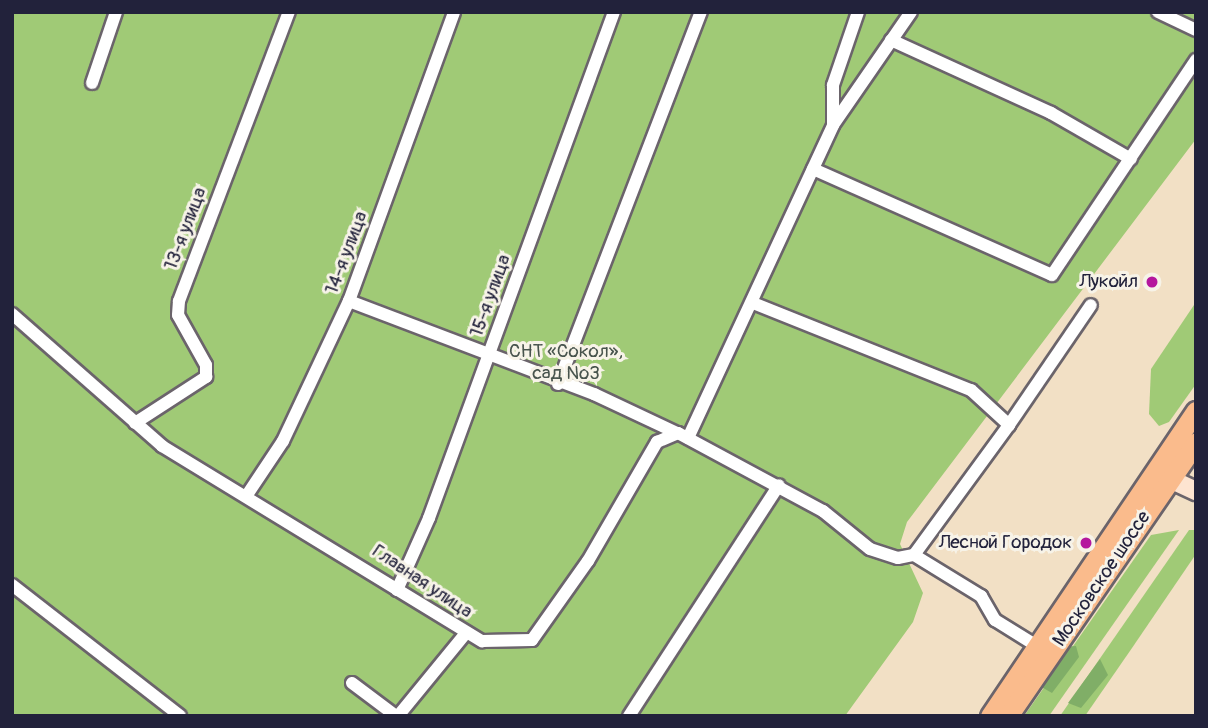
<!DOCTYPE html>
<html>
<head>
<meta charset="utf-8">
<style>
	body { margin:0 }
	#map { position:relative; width:1208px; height:728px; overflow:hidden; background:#f2e0c5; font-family:Pangolin,sans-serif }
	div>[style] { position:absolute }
	.green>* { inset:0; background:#a0ca76 }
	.forest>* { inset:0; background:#80ae67 }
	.roads { filter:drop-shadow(2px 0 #6b646b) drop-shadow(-2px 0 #6b646b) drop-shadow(0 2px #6b646b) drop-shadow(0 -2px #6b646b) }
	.street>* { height:12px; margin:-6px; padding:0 6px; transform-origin:6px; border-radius:6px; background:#fff }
	.secondary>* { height:18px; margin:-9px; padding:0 9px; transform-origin:9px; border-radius:9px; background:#fde4d1 }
	.primary>* { height:19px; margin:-9.5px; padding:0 9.5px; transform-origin:9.5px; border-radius:9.5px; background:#fabb8c }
	.dots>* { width:19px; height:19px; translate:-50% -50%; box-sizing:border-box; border:4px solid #f7f3e8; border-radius:50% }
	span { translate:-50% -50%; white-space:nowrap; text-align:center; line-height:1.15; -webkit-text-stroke:6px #f7f3e8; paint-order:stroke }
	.street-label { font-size:19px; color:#22223b }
	.poi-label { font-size:19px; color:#22223b }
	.right { translate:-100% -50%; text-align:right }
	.park-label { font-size:19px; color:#48544d }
	.frame { position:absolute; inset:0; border:14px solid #22223b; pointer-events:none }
</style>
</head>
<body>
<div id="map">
	<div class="green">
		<div style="clip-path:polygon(12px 12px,1196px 12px,1196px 139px,907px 522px,900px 544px,923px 593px,913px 622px,845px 716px,12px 716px)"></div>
		<div style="clip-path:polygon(1196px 302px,1196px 384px,1169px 422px,1159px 426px,1149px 414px,1151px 369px)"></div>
		<div style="clip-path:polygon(1179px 530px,1049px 716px,1024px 716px,1151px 535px)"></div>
		<div style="clip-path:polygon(1189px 530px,1196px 530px,1196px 554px,1132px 648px,1085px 716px,1060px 716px)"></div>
	</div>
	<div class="forest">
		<div style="clip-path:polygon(1076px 646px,1079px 657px,1052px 693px,1038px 685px,1060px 647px)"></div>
		<div style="clip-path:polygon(1100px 659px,1108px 675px,1081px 708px,1068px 703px)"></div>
	</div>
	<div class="roads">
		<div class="street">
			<div style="left:1158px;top:12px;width:42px;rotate:25.3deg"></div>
			<div style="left:891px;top:40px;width:176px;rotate:24.5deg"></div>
			<div style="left:1051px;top:113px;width:92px;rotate:29.9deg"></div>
			<div style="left:92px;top:83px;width:75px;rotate:-71.3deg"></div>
			<div style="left:833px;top:125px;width:137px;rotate:-55.4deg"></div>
			<div style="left:813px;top:169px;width:261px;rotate:23.9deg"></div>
			<div style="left:1052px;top:275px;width:259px;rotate:-56.2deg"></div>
			<div style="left:349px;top:301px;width:262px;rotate:20.8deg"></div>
			<div style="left:594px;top:394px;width:92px;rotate:25.2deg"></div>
			<div style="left:753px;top:303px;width:235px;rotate:21.8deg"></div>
			<div style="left:971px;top:390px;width:52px;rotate:42.6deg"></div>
			<div style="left:1009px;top:425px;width:161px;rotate:126.2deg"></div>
			<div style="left:12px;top:314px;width:200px;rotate:41.3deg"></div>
			<div style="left:162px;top:446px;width:375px;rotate:31.4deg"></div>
			<div style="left:482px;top:641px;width:50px;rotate:-1.1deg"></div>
			<div style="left:532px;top:640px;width:97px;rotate:-54.7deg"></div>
			<div style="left:588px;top:561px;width:138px;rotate:-59.9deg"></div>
			<div style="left:657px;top:442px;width:23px;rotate:-23deg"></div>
			<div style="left:678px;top:433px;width:165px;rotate:28.3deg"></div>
			<div style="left:823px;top:511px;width:60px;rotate:39deg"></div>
			<div style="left:870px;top:549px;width:29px;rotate:18deg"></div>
			<div style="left:898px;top:558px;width:16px;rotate:-11deg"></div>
			<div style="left:914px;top:555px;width:79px;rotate:31.5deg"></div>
			<div style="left:981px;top:596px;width:28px;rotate:60deg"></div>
			<div style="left:995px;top:620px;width:49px;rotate:31.8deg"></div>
			<div style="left:558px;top:384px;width:399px;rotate:-69deg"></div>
			<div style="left:135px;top:423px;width:85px;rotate:-32.9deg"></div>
			<div style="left:206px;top:377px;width:12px;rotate:-90deg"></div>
			<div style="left:206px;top:365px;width:57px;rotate:-119.2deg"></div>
			<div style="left:178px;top:315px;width:14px;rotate:-86deg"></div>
			<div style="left:179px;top:301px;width:309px;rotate:-69.2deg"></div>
			<div style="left:1009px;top:425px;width:145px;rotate:-55.7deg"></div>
			<div style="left:688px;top:438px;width:345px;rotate:-65.1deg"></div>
			<div style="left:833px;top:125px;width:40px;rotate:-90deg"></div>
			<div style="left:833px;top:85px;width:77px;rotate:-71.1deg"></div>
			<div style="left:247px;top:495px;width:65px;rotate:-56.3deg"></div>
			<div style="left:283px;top:441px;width:155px;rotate:-64.8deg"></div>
			<div style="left:349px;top:301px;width:307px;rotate:-70deg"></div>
			<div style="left:12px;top:585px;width:213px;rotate:37.9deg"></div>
			<div style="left:397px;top:590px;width:79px;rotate:-66deg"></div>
			<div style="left:429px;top:518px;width:539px;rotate:-69.92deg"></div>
			<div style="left:352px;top:683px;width:55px;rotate:36.9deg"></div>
			<div style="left:398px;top:716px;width:106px;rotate:-50.7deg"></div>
			<div style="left:629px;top:716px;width:275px;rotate:-57deg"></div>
		</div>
		<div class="secondary">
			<div style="left:1170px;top:479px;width:29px;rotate:25deg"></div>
		</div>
		<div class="primary">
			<div style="left:990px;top:716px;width:368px;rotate:-56deg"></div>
			<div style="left:1008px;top:716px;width:332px;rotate:-55.5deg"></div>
		</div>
	</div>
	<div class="dots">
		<div style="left:1152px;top:282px;background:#b5179e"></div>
		<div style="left:1086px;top:543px;background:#b5179e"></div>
	</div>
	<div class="street-label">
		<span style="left:186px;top:229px;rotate:-69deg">13-я улица</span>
		<span style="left:347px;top:253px;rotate:-69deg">14-я улица</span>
		<span style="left:491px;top:296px;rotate:-70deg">15-я улица</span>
		<span style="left:1102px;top:579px;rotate:-56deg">Московское шоссе</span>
		<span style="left:422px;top:582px;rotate:34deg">Главная улица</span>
	</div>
	<div class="poi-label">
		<span class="right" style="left:1138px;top:282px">Лукойл</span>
		<span class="right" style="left:1072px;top:543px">Лесной Городок</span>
	</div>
	<div class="park-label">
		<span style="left:566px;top:363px">СНТ «Сокол»,<br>сад №3</span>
	</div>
	<div class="frame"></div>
</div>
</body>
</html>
